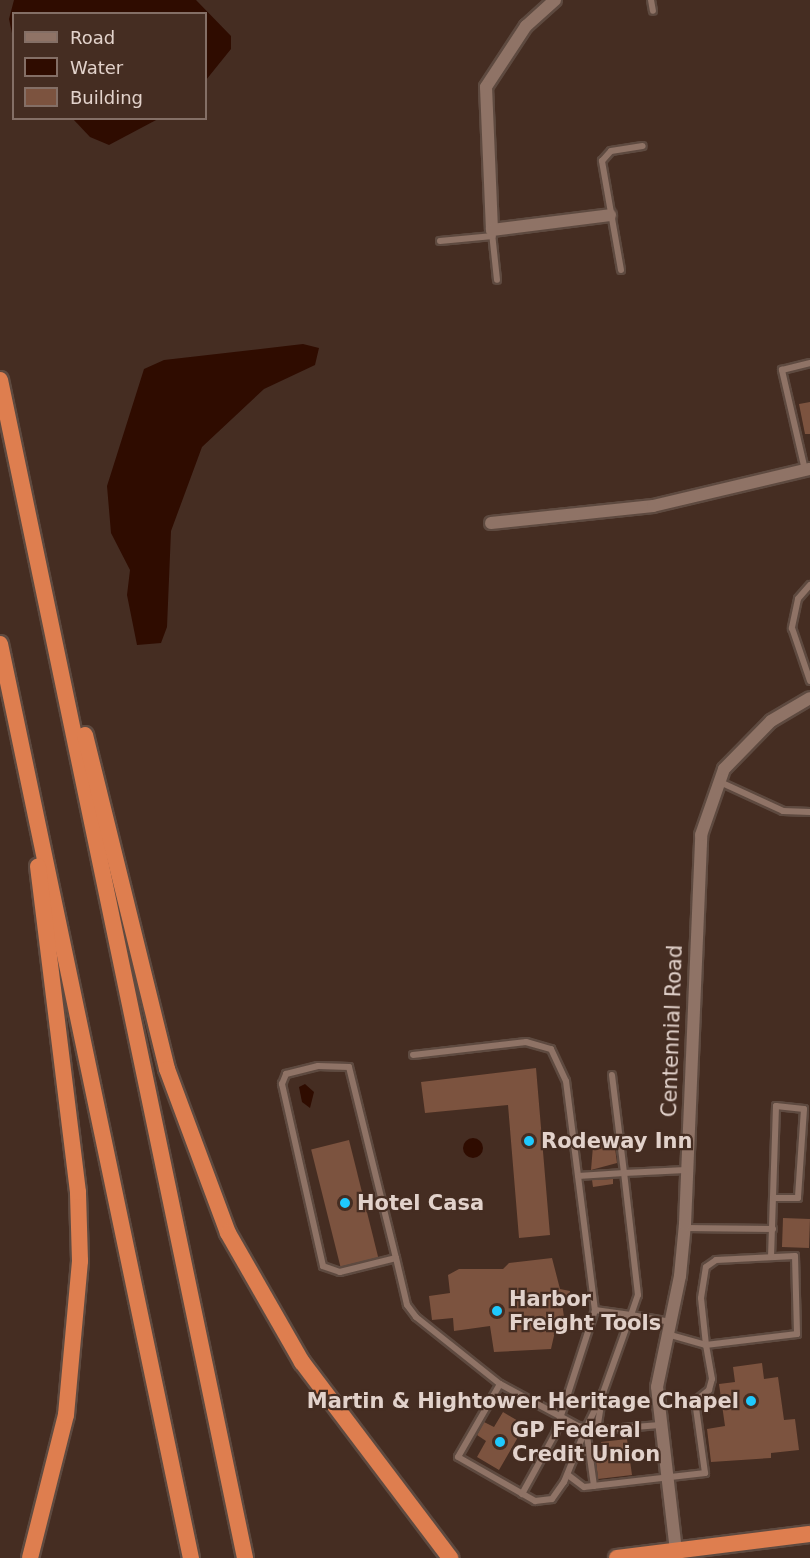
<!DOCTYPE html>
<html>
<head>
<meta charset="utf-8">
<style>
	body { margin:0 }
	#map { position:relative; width:810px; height:1558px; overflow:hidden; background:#452d22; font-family:"DejaVu Sans",sans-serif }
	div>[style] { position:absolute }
	.water>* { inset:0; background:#2f0c00 }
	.round { border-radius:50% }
	.building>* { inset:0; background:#7c533f; transform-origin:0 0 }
	.roads { filter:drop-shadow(2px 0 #5e4a40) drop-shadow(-2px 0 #5e4a40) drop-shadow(0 2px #5e4a40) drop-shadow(0 -2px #5e4a40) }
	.service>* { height:6px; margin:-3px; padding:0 3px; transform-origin:3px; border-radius:3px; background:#8f7366 }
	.minor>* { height:12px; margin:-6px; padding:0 6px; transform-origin:6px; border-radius:6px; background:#8f7366 }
	.trunk>* { height:16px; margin:-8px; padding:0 8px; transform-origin:8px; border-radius:8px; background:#de7e4f }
	.dots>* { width:16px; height:16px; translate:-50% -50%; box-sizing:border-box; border:3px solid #452d22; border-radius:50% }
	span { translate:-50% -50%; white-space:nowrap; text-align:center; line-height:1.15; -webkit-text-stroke:4.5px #452d22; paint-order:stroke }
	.street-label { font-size:21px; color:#e2d2cb }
	.poi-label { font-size:21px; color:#e2d2cb; font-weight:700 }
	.left { translate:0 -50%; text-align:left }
	.right { translate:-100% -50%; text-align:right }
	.legend { position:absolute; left:12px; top:12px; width:195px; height:108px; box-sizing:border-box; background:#452d22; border:2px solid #846f66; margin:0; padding:8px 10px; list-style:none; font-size:18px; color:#e2d2cb }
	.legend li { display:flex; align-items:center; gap:12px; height:30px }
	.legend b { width:30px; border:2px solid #846f66 }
</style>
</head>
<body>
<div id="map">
	<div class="water">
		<div style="clip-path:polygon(14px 0,196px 0,231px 36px,231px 49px,206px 80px,206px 14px,14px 14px,13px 38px,9px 19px)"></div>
		<div style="clip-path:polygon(73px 119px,158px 119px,109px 145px,90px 137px)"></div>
		<div style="clip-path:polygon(303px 344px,319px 348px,315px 365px,264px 389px,202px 447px,171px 531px,167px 627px,161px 643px,137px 645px,127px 595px,130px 570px,111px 533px,107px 486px,144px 369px,164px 360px)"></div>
		<div style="clip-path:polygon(305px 1084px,314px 1092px,310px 1108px,302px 1102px,299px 1087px)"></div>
		<div class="round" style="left:463px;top:1138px;width:20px;height:20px"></div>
	</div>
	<div class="building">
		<div style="clip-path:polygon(810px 402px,810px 434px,805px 434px,799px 404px)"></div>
		<div style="clip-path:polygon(536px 1068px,550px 1235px,519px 1238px,508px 1105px,425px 1113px,421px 1082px)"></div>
		<div style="left:349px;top:1140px;width:121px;height:39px;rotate:76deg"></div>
		<div style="clip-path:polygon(614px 1140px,617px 1163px,591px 1170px,593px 1146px)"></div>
		<div style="clip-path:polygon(613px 1179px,613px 1184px,593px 1187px,592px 1180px)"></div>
		<div style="left:783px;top:1218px;width:27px;height:29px;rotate:2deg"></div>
		<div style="clip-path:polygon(552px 1258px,560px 1289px,570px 1291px,571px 1300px,562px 1303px,564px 1317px,558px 1318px,551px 1349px,494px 1352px,490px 1326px,454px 1331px,453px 1318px,432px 1320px,429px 1296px,450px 1293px,448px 1275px,459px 1269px,503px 1269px,509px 1263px)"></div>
		<div style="clip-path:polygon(762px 1363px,764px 1379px,778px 1377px,784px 1420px,795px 1419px,799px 1450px,771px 1453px,771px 1458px,711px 1462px,707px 1429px,725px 1426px,719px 1384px,735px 1382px,733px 1367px)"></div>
		<div style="clip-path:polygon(503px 1412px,525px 1425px,499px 1470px,477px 1457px,486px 1441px,477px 1435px,484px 1422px,494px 1427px)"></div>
		<div style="clip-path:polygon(627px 1439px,632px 1475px,598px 1479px,595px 1452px,602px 1451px,601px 1442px)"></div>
	</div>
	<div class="roads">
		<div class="service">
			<div style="left:651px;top:0;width:11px;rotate:80deg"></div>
			<div style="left:492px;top:233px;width:47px;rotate:83.9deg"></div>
			<div style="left:440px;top:241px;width:53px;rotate:-5.4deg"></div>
			<div style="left:621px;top:270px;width:111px;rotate:-99.9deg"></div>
			<div style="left:602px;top:161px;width:13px;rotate:-48deg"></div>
			<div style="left:611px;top:151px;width:32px;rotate:-9deg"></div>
			<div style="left:805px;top:470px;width:103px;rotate:-103deg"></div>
			<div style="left:782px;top:370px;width:29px;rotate:-14deg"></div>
			<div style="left:810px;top:585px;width:18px;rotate:131deg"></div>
			<div style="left:798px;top:599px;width:30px;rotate:102deg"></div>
			<div style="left:792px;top:628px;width:56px;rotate:71.2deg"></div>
			<div style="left:720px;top:782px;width:69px;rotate:24.7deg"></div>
			<div style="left:783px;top:811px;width:27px;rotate:2deg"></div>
			<div style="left:413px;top:1055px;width:114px;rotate:-6.6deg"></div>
			<div style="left:526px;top:1042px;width:26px;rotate:16deg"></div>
			<div style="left:551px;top:1049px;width:35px;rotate:65deg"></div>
			<div style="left:566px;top:1081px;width:231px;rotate:82.8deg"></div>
			<div style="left:595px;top:1310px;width:36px;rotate:8deg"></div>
			<div style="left:631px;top:1315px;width:21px;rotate:-71deg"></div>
			<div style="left:638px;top:1295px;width:123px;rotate:-96.5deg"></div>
			<div style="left:624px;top:1173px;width:46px;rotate:176.3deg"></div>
			<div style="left:612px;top:1075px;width:99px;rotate:83deg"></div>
			<div style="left:624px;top:1173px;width:62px;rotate:-2.8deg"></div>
			<div style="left:685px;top:1228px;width:88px;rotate:0.7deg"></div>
			<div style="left:795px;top:1256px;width:78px;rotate:88.5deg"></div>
			<div style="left:797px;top:1334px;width:92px;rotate:173.1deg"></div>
			<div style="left:706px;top:1345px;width:47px;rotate:-96.1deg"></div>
			<div style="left:701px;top:1298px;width:31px;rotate:-81deg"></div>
			<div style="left:706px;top:1267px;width:12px;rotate:-35deg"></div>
			<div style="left:716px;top:1260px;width:79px;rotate:-2.9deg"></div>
			<div style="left:771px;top:1257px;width:151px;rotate:-88.1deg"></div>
			<div style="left:776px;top:1106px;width:28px;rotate:6deg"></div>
			<div style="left:804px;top:1109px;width:89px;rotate:93.9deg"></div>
			<div style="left:798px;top:1198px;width:24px;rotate:180deg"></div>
			<div style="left:396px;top:1258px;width:58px;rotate:166deg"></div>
			<div style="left:340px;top:1272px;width:18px;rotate:-161deg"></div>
			<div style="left:323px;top:1266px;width:187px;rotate:-102.7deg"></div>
			<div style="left:282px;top:1084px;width:11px;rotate:-68deg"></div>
			<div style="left:286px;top:1074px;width:33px;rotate:-14deg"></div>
			<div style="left:318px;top:1066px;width:31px;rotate:2deg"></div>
			<div style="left:349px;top:1067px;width:197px;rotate:76.2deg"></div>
			<div style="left:396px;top:1258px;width:48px;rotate:76.8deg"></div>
			<div style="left:407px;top:1305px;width:15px;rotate:53deg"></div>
			<div style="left:416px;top:1317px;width:107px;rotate:38.6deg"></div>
			<div style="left:500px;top:1384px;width:89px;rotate:28.3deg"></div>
			<div style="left:578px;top:1426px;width:19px;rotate:12deg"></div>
			<div style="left:597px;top:1430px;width:63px;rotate:-4.5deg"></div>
			<div style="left:500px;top:1384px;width:84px;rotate:119.9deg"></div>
			<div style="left:458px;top:1457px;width:89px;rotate:29.7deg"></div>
			<div style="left:535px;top:1501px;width:17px;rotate:-7deg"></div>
			<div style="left:552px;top:1499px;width:21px;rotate:-55deg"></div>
			<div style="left:564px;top:1482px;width:58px;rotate:-67.8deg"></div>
			<div style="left:597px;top:1430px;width:37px;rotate:-81deg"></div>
			<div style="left:603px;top:1393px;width:83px;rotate:-70.3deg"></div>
			<div style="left:631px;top:1315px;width:39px;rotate:10deg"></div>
			<div style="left:568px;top:1475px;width:20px;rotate:37deg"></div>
			<div style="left:584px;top:1487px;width:122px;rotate:-6.6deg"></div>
			<div style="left:705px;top:1473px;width:73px;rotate:-97.9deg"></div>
			<div style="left:695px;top:1401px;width:18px;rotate:-38deg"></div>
			<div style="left:709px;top:1390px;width:11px;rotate:-75deg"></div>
			<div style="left:712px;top:1379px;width:35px;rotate:-100deg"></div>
			<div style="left:706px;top:1345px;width:41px;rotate:-164.2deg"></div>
			<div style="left:594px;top:1486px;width:59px;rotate:-97.9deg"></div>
			<div style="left:586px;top:1428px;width:39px;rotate:-64deg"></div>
			<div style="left:522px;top:1494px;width:68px;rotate:-61.2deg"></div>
			<div style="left:555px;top:1434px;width:130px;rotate:-72.1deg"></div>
		</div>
		<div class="minor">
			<div style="left:555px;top:0;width:39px;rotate:138deg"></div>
			<div style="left:526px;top:26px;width:73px;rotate:123.3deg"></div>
			<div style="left:486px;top:87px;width:143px;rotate:87.6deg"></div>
			<div style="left:492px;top:230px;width:119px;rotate:-7.2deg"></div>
			<div style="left:491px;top:523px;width:163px;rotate:-6deg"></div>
			<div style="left:653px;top:506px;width:161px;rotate:-13.3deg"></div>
			<div style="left:676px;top:1551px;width:165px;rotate:-96.6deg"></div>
			<div style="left:657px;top:1387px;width:113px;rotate:-78.3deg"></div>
			<div style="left:680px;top:1276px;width:52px;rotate:-84.5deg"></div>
			<div style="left:685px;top:1224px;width:389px;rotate:-87.6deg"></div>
			<div style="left:701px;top:835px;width:70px;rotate:-70.8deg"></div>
			<div style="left:724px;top:769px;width:67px;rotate:-45.6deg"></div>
			<div style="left:771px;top:721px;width:45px;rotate:-30.5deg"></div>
		</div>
		<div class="trunk">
			<div style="left:0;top:380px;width:1203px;rotate:78.25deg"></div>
			<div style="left:0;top:644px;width:934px;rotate:78.2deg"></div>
			<div style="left:85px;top:735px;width:344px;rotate:76.2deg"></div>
			<div style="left:167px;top:1069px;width:175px;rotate:69.6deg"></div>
			<div style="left:228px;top:1233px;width:149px;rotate:60.2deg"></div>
			<div style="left:302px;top:1362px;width:246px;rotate:52.9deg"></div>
			<div style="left:30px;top:1558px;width:147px;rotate:-75.9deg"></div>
			<div style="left:66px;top:1415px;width:155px;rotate:-84.8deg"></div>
			<div style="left:80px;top:1261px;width:69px;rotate:-91.7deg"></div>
			<div style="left:78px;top:1192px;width:328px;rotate:-97deg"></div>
			<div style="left:617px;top:1558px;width:194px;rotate:-7.1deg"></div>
		</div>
	</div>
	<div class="dots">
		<div style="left:529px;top:1141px;background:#1fc9fd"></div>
		<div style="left:345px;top:1203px;background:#1fc9fd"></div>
		<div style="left:497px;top:1311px;background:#1fc9fd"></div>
		<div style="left:751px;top:1401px;background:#1fc9fd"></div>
		<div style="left:500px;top:1442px;background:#1fc9fd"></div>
	</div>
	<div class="street-label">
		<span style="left:672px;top:1031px;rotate:-88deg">Centennial Road</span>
	</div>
	<div class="poi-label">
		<span class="left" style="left:541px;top:1141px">Rodeway Inn</span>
		<span class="left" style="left:357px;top:1203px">Hotel Casa</span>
		<span class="left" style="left:509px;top:1311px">Harbor<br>Freight Tools</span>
		<span class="right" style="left:739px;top:1401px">Martin &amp; Hightower Heritage Chapel</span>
		<span class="left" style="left:512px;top:1442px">GP Federal<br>Credit Union</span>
	</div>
	<ul class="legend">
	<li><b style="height:8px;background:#8f7366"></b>Road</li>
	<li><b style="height:16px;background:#2f0c00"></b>Water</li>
	<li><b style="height:16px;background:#7c533f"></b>Building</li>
	</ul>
</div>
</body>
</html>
